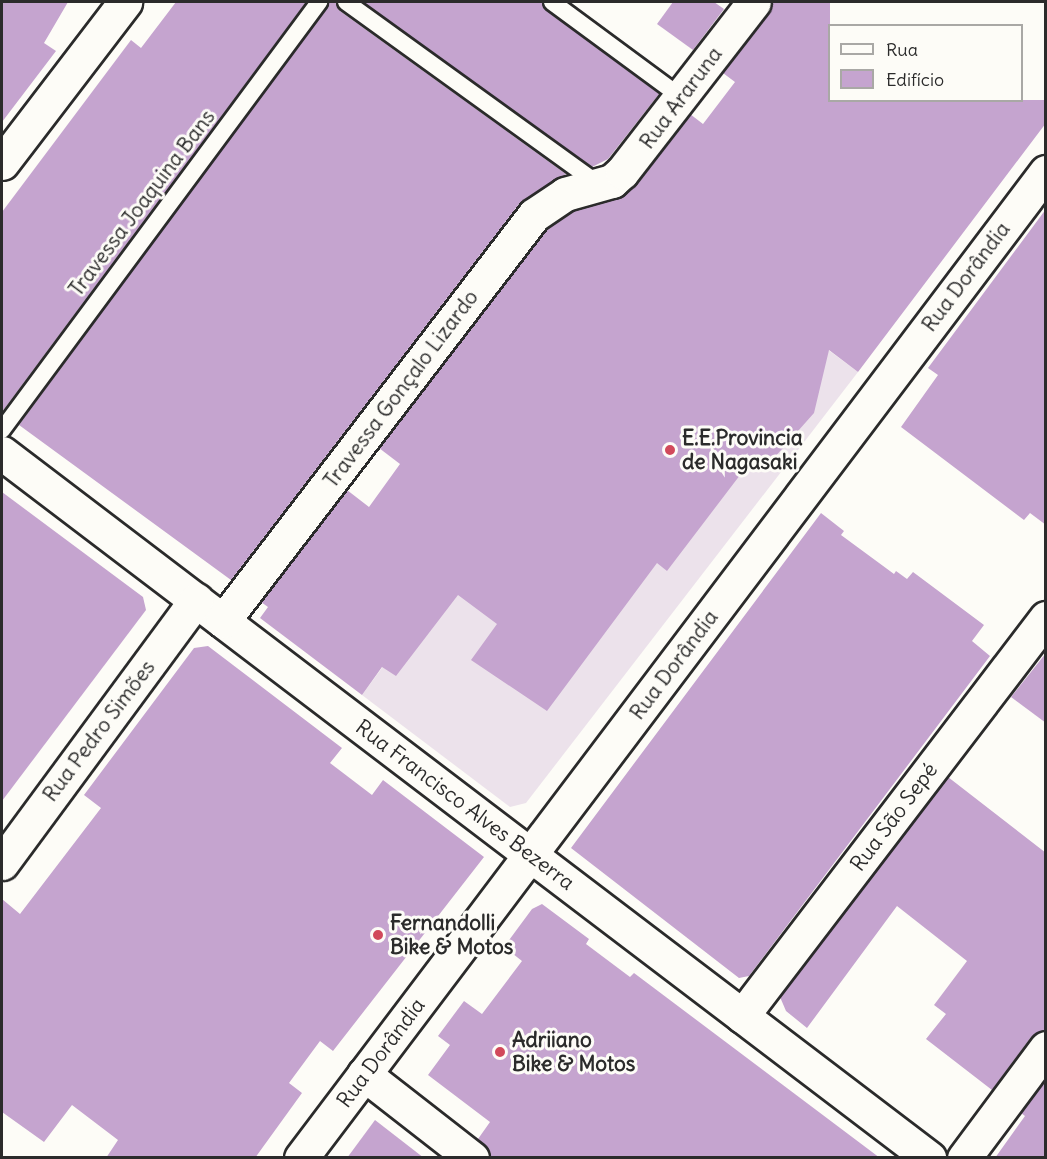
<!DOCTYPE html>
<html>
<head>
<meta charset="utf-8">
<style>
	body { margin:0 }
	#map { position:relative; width:1047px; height:1159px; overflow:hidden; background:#fdfcf7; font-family:Delius,sans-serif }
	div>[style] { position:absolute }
	.built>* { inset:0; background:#ece2eb }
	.building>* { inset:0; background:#c5a4cf }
	.roads { filter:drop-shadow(2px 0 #2b2b2b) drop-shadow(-2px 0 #2b2b2b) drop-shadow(0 2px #2b2b2b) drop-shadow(0 -2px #2b2b2b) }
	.service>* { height:16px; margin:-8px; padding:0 8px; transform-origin:8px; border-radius:8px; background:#fdfcf7 }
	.minor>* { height:33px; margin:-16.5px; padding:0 16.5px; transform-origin:16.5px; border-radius:16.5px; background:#fdfcf7 }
	.dots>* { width:16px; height:16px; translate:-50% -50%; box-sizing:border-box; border:3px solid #fdfcf7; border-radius:50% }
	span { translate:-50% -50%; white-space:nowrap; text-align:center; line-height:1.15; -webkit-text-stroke:6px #fdfcf7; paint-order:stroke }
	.street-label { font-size:21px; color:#2b2b2b }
	.poi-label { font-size:21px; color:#2b2b2b; font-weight:700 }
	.left { translate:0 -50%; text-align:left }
	.frame { position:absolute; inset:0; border:3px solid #2b2b2b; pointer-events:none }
	.legend { position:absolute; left:828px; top:24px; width:195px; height:78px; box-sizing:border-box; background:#fdfcf7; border:2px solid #a9a8a5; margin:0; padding:8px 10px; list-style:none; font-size:18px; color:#2b2b2b }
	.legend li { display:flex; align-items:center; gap:12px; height:30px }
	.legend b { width:30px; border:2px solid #a9a8a5 }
</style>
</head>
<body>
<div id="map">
	<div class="built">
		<div style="clip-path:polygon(691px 248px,858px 372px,526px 803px,510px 807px,362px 695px)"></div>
	</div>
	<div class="building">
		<div style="clip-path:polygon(2px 2px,68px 2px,44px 43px,56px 51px,2px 122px)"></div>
		<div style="clip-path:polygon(176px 2px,306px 2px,2px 412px,2px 212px,131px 40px,141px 48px)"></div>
		<div style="clip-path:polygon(329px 2px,336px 2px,340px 11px,566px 174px,519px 204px,231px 580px,19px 425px)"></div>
		<div style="clip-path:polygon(363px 2px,542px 2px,546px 10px,659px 94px,608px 159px,592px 167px)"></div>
		<div style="clip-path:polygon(673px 2px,714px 2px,724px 9px,693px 50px,657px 24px)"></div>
		<div style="clip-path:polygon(774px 2px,830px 2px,830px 100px,1046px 100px,1046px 123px,858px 372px,829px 350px,814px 413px,766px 467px,753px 458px,667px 571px,657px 563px,547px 711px,471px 660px,497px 624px,458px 595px,396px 676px,382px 667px,362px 695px,260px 618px,268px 607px,261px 602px,347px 490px,369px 507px,400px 464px,379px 448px,547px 229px,573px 211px,625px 195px,690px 114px,703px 124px,735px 82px,723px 73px)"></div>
		<div style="clip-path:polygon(1046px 209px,1046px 525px,1030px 513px,1024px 520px,901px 427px,938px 375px,928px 368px)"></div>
		<div style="clip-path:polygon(2px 492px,143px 597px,146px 610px,2px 801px)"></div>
		<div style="clip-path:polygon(821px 513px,844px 531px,841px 535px,894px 574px,896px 571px,907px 579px,913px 572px,984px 625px,972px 641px,990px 656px,749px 976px,739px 978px,571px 848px)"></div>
		<div style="clip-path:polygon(208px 646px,342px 748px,330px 763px,372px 795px,383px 780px,484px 857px,333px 1051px,320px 1041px,289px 1083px,302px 1093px,255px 1158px,106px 1158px,118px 1140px,72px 1105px,44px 1142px,2px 1112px,2px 899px,20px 914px,101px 808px,84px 795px,194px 648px)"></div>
		<div style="clip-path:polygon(1046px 653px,1046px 723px,1011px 697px)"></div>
		<div style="clip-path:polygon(948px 777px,1046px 853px,1046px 1030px,1031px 1037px,992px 1090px,926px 1039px,946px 1014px,934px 1005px,967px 961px,897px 906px,807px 1028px,786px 1011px,780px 997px)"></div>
		<div style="clip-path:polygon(542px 904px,589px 939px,586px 944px,630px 977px,634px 973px,880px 1158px,490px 1158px,478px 1139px,490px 1122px,428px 1075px,450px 1045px,438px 1036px,464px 1001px,482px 1014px,522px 961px,504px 947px,532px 909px)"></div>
		<div style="clip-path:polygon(1046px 1080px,1046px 1158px,995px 1158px,1025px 1116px,1021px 1113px)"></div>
		<div style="clip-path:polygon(375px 1120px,424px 1158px,347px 1158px)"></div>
	</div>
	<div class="roads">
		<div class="service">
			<div style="left:346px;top:2px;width:311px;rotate:35.8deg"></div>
			<div style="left:552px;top:2px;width:162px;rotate:36.4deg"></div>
			<div style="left:2px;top:430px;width:533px;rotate:-53.47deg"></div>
		</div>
		<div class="minor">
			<div style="left:2px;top:163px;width:203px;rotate:-52.6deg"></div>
			<div style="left:2px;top:453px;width:1165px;rotate:37.25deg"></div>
			<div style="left:223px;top:621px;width:511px;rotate:-52.55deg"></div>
			<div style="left:534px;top:215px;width:37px;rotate:-34deg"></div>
			<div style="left:565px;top:194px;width:49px;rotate:-15.5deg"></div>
			<div style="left:612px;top:181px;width:13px;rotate:-42deg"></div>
			<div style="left:622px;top:172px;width:215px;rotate:-52.2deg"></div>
			<div style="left:2px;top:863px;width:327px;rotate:-53.6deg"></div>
			<div style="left:742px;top:1016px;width:501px;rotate:-52.63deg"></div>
			<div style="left:364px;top:1074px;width:137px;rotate:37.9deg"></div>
			<div style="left:301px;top:1158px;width:1236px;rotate:-52.93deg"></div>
			<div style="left:964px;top:1158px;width:137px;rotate:-53.3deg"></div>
		</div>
	</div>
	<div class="dots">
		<div style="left:670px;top:450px;background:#d1495b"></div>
		<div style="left:378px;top:935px;background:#d1495b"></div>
		<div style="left:500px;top:1052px;background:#d1495b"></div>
	</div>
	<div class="street-label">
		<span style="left:681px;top:98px;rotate:-53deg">Rua Araruna</span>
		<span style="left:142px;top:203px;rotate:-53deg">Travessa Joaquina Bans</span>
		<span style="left:966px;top:277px;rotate:-53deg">Rua Dorândia</span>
		<span style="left:401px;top:389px;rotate:-53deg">Travessa Gonçalo Lizardo</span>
		<span style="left:674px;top:665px;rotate:-53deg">Rua Dorândia</span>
		<span style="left:99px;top:731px;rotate:-53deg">Rua Pedro Simões</span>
		<span style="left:465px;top:805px;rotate:37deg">Rua Francisco Alves Bezerra</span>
		<span style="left:894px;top:817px;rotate:-53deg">Rua São Sepé</span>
		<span style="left:381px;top:1053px;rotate:-53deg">Rua Dorândia</span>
	</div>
	<div class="poi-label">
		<span class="left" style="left:682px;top:450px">E.E.Provincia<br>de Nagasaki</span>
		<span class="left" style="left:390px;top:935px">Fernandolli<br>Bike &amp; Motos</span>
		<span class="left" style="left:512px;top:1052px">Adriiano<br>Bike &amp; Motos</span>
	</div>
	<div class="frame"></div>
	<ul class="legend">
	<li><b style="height:8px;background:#fdfcf7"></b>Rua</li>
	<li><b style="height:16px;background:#c5a4cf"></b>Edifício</li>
	</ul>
</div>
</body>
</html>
